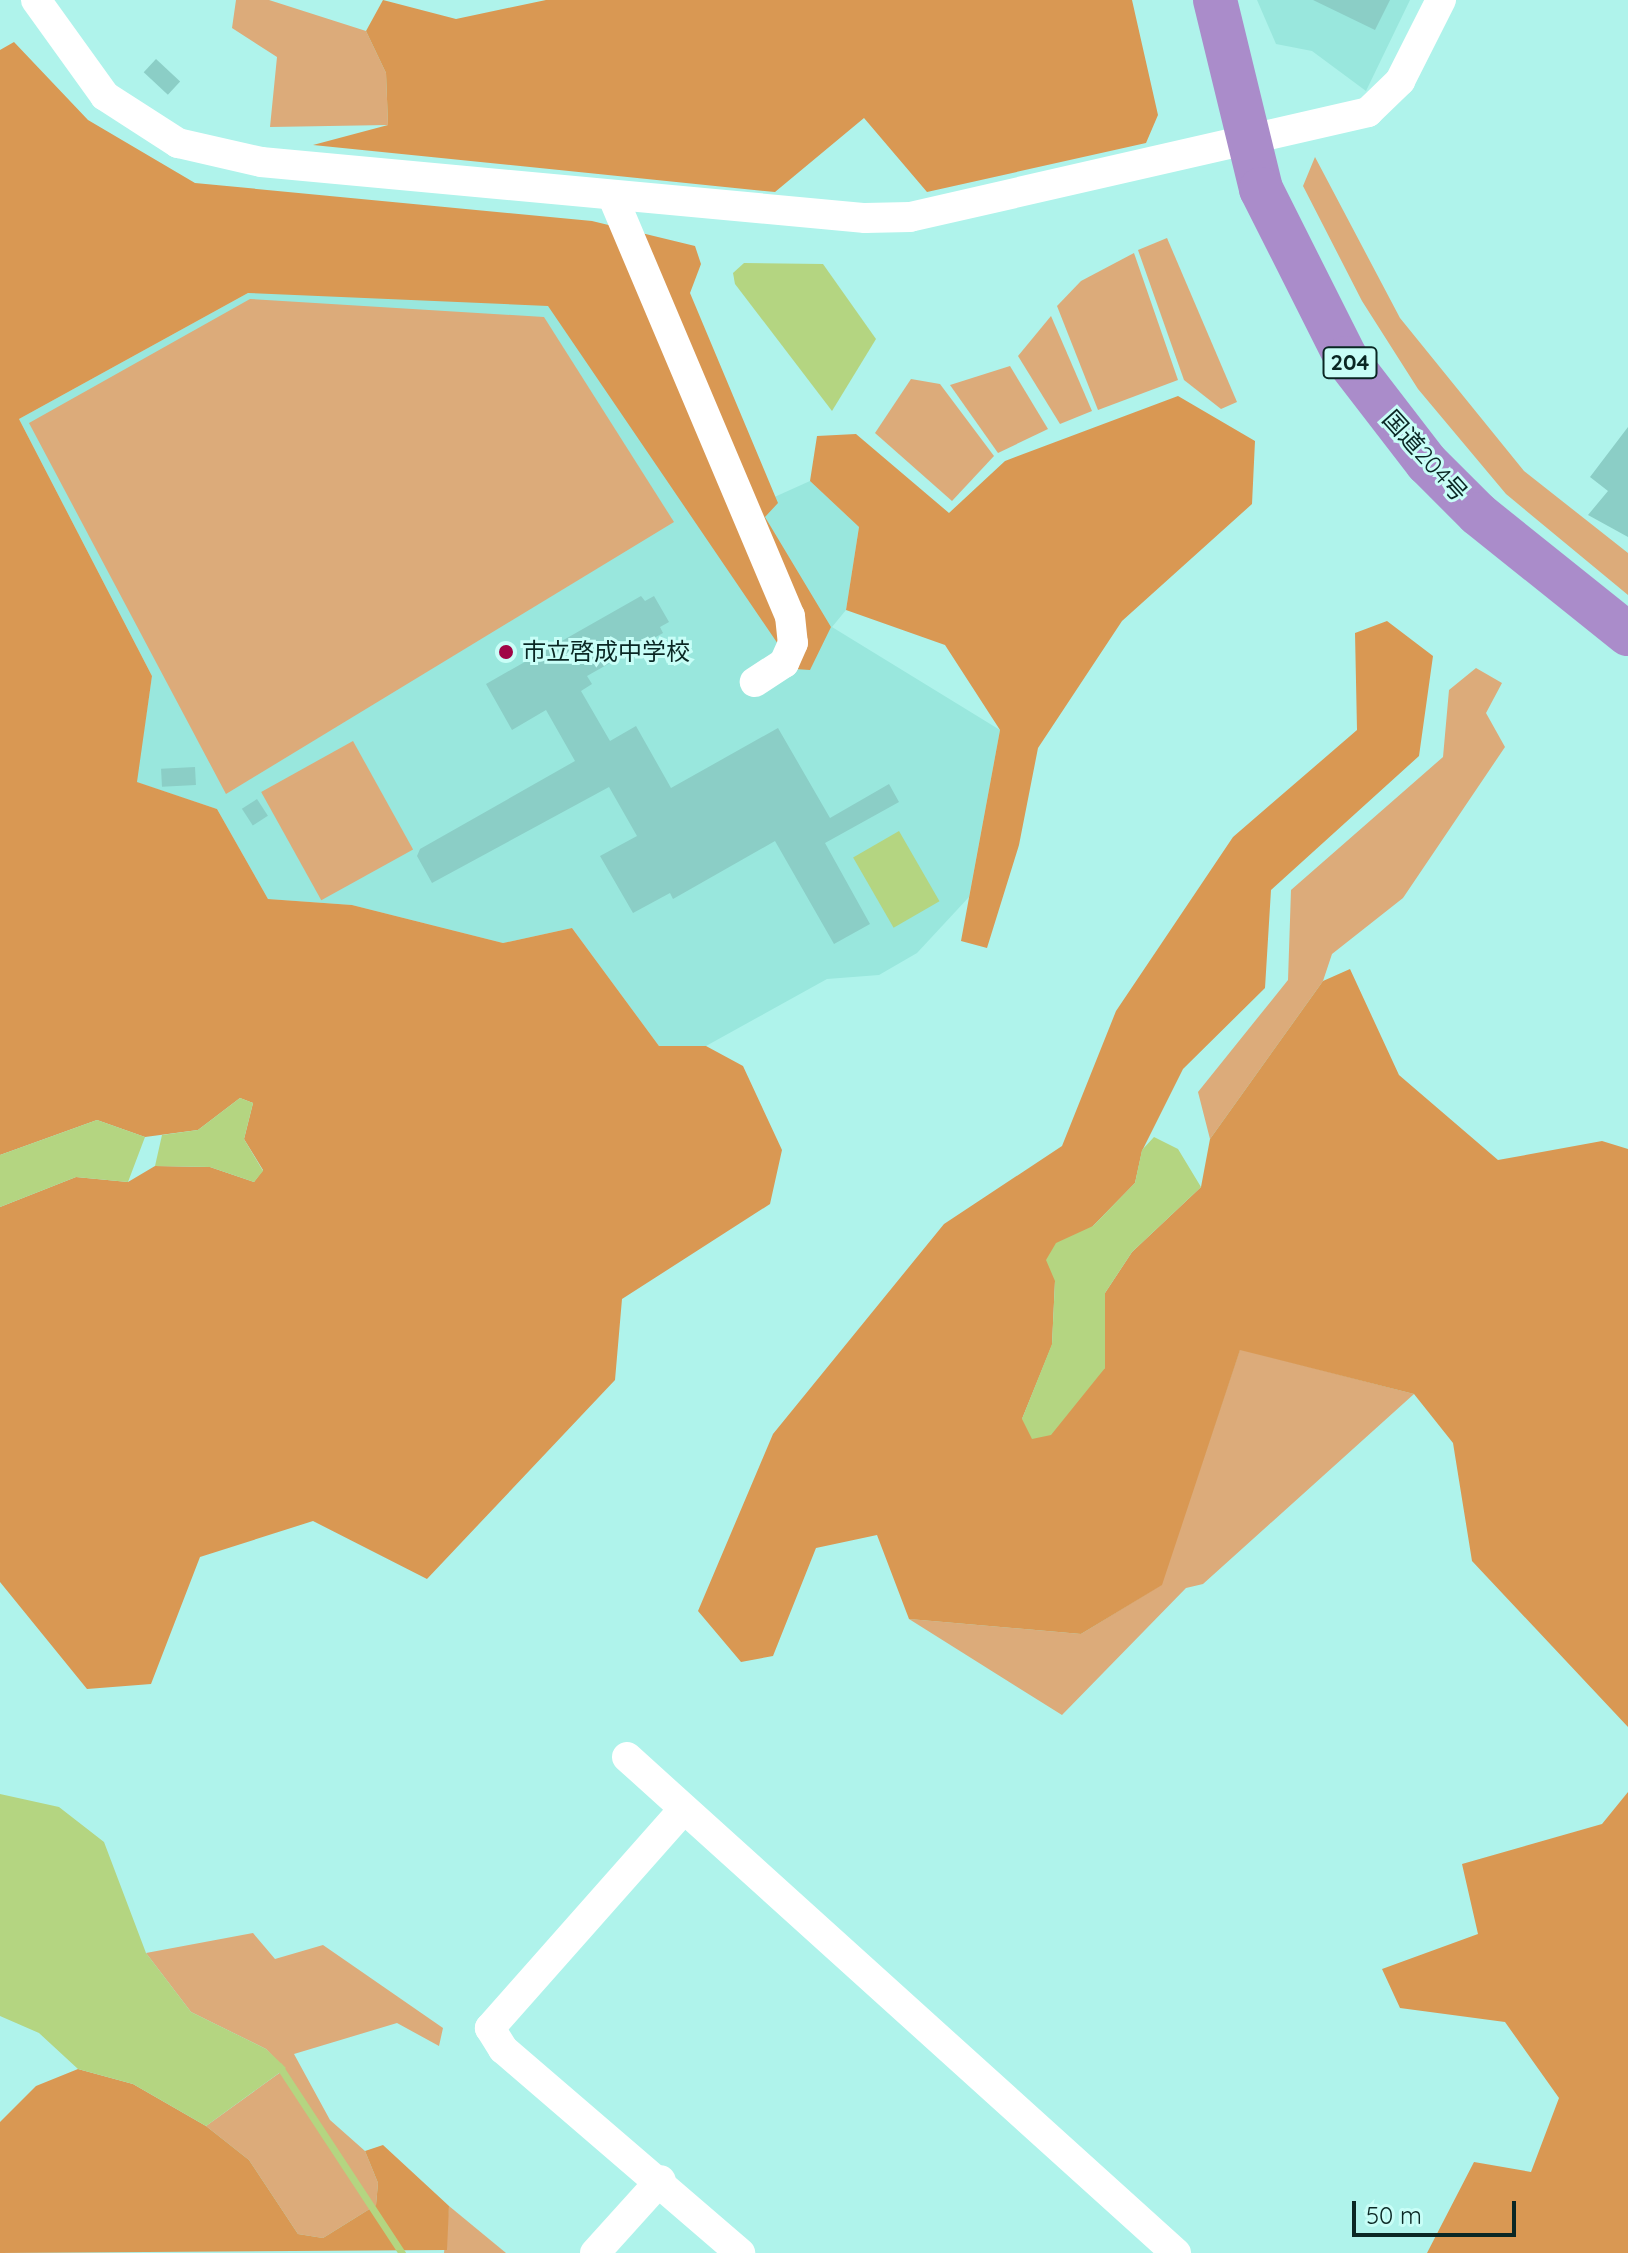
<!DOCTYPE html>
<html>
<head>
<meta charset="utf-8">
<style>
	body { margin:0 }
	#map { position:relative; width:1628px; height:2253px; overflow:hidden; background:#aff3eb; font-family:Quicksand,"Noto Sans JP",sans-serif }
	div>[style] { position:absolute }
	.built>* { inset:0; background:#99e7dd }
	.green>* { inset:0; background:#dcab7a; transform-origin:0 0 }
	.forest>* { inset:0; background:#d99853 }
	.water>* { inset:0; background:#b4d581; transform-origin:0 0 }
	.stream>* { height:7px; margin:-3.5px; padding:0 3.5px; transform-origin:3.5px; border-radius:3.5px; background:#b4d581 }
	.building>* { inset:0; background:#8bcec6; transform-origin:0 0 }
	.minor>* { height:30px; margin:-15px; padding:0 15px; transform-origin:15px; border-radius:15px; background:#fff }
	.highway>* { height:44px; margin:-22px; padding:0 22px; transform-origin:22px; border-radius:22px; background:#aa8cca }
	.dots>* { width:22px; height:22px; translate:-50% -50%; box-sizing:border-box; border:4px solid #c8fef7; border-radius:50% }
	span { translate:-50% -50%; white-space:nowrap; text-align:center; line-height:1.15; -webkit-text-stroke:6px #c8fef7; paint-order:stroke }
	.shield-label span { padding:2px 6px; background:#c8fef7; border:2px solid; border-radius:6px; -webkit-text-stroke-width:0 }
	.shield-label { font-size:22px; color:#0a2724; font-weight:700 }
	.street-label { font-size:24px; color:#0a2724 }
	.poi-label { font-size:24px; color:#0a2724 }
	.left { translate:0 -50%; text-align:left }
	.scale { position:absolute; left:1352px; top:2201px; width:164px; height:36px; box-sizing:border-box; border:4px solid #0a2724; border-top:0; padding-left:10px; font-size:24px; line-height:28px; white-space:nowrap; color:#0a2724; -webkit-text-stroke:6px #c8fef7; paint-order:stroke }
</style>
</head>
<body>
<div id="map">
	<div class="built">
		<div style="clip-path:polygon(1257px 0,1410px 0,1366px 91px,1312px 51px,1276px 44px)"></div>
		<div style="clip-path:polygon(600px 249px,770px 499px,810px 481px,859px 527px,846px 610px,832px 627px,1000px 730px,969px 897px,917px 953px,879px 975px,827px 979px,706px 1046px,659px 1046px,572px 928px,503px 943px,352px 905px,268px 899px,217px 809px,136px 782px,152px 676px,19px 419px,248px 293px)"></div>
	</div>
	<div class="green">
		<div style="clip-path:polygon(236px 0,269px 0,366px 31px,386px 73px,388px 125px,270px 127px,277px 57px,232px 28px)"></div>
		<div style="clip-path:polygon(1315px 157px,1400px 318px,1524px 471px,1628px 553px,1628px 595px,1506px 494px,1418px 389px,1362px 301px,1303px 186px)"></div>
		<div style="clip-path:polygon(1167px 238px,1237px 402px,1221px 409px,1184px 380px,1138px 250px)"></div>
		<div style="clip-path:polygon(1134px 253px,1178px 380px,1098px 410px,1057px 306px,1081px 281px)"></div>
		<div style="clip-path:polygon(250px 299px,544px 317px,674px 522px,226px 794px,29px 423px)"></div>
		<div style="clip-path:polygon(1051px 316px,1092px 411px,1060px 424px,1018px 356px)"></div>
		<div style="clip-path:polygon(1010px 366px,1048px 429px,998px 453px,950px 385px)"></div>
		<div style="clip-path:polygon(911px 379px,940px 384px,994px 456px,952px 501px,875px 433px)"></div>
		<div style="clip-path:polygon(1476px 668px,1502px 683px,1486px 713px,1505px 747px,1403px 898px,1332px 954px,1323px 981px,1210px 1139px,1198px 1092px,1288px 980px,1291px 890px,1443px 757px,1449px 690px)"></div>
		<div style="left:353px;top:741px;width:124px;height:105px;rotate:61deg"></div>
		<div style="clip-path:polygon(1240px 1349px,1414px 1394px,1203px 1584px,1186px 1588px,1062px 1715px,909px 1619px,1081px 1634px,1161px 1585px)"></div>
		<div style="clip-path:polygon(253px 1933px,275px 1959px,323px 1945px,443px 2028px,439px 2046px,397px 2023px,294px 2054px,330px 2120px,365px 2151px,378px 2183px,376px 2205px,323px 2238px,298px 2234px,249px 2160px,206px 2126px,285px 2069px,266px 2049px,191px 2012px,146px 1953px)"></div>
		<div style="clip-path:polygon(449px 2206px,506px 2253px,444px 2253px)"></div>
	</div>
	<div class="forest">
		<div style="clip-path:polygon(383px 0,456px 19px,546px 0,1132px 0,1158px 115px,1146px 143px,927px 192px,864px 118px,775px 192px,313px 145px,388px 125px,386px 73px,366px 31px)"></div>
		<div style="clip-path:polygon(14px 42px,88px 120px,195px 183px,592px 221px,695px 246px,701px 264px,690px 293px,778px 503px,765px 517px,831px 627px,810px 670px,795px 669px,548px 306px,248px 293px,19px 419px,152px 676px,137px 782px,217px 809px,268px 899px,352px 905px,503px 943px,572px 928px,659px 1046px,706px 1046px,743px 1066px,782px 1150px,770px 1204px,622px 1299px,615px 1380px,427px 1579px,313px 1521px,200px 1557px,151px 1684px,87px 1689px,0 1582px,0 1207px,76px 1177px,128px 1182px,155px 1166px,210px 1167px,254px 1182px,263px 1170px,244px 1139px,253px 1103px,240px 1098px,198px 1130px,145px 1137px,97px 1120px,0 1155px,0 50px)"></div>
		<div style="clip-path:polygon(1178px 396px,1255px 441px,1252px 504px,1122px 621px,1038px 748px,1019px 845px,987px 948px,961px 941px,1000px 730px,945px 645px,846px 610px,859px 527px,810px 481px,817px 436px,856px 434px,949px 513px,1005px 461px)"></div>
		<div style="clip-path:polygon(1387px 621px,1433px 656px,1419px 756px,1271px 890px,1265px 988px,1183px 1069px,1142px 1151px,1135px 1183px,1093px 1226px,1055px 1281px,1052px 1345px,1022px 1419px,1105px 1368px,1105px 1293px,1132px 1252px,1201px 1187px,1210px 1139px,1323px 981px,1350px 969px,1399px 1075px,1498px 1160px,1602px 1141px,1628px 1149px,1628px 1727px,1472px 1561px,1453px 1443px,1414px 1394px,1240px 1350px,1162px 1585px,1081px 1634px,909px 1619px,877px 1535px,816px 1548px,773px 1656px,741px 1662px,698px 1611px,773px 1434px,944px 1224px,1062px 1146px,1116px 1011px,1233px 837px,1357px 730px,1355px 633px)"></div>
		<div style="clip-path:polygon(1628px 1792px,1628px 2253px,1427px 2253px,1474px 2162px,1531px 2172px,1559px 2098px,1505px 2022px,1400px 2008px,1382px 1969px,1478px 1934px,1462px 1864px,1602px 1824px)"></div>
		<div style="clip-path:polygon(78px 2069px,133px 2084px,206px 2126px,249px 2160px,298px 2234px,323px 2238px,376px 2205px,378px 2183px,365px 2151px,383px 2145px,449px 2206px,447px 2250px,0 2253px,0 2122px,36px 2086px)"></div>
	</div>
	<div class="water">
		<div style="clip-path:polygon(744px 263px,823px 264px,876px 339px,832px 411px,735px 284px,733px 273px)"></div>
		<div style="left:899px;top:831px;width:81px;height:53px;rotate:60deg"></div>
		<div style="clip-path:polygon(240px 1098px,253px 1103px,244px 1139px,263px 1171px,254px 1182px,210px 1167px,155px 1166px,162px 1135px,198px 1130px)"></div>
		<div style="clip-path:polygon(97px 1120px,145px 1137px,128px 1182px,76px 1177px,0 1207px,0 1155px)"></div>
		<div style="clip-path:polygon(1154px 1137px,1178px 1149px,1201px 1187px,1132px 1252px,1105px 1293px,1105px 1368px,1051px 1435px,1032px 1439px,1022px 1419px,1052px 1344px,1055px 1281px,1046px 1260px,1056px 1243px,1093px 1226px,1135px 1183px,1142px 1150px)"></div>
		<div style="clip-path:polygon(0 1794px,59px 1807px,104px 1842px,146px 1953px,191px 2012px,266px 2049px,286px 2068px,206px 2126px,133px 2084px,78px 2069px,39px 2033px,0 2016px)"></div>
	</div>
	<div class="stream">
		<div style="left:279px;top:2066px;width:224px;rotate:56.7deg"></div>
	</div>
	<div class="building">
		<div style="clip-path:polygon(1313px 0,1390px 0,1375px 30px)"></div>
		<div style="left:156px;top:59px;width:33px;height:18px;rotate:43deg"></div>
		<div style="clip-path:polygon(1628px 427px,1628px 537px,1588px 515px,1608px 491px,1590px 477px)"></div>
		<div style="clip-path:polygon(641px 596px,645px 601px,654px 596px,669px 622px,660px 627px,663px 633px,587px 676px,592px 684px,581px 691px,610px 741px,636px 726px,671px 788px,778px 728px,830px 818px,889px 784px,899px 802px,825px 843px,870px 924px,834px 944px,775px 841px,673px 899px,670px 893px,633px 913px,600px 856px,637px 836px,609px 787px,432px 883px,417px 856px,420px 849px,575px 761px,546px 710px,512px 730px,486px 684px)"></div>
		<div style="left:195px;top:767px;width:18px;height:34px;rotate:87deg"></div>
		<div style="left:257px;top:799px;width:20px;height:18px;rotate:57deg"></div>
	</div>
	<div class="minor">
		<div style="left:36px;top:0;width:118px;rotate:54.3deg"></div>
		<div style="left:105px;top:96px;width:87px;rotate:32.8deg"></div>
		<div style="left:178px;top:143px;width:85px;rotate:12.9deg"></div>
		<div style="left:261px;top:162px;width:607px;rotate:5.3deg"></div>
		<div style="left:865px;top:218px;width:45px;rotate:-1.3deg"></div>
		<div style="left:910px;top:217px;width:470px;rotate:-12.9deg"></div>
		<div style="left:1368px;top:112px;width:45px;rotate:-44.1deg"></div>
		<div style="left:1400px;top:81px;width:91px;rotate:-63.2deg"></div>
		<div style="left:612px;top:195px;width:457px;rotate:67.1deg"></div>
		<div style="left:790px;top:616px;width:27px;rotate:84deg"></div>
		<div style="left:793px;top:643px;width:22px;rotate:114deg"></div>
		<div style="left:784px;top:663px;width:35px;rotate:147deg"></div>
		<div style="left:627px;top:1757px;width:740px;rotate:42.1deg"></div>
		<div style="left:682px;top:1811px;width:290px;rotate:131.5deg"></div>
		<div style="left:490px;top:2028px;width:25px;rotate:58deg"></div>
		<div style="left:503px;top:2049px;width:313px;rotate:40.7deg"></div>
		<div style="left:595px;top:2253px;width:98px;rotate:-47.9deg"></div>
	</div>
	<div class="highway">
		<div style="left:1215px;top:0;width:195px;rotate:76.3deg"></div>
		<div style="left:1261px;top:189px;width:189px;rotate:63.3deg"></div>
		<div style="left:1346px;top:358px;width:133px;rotate:52.4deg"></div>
		<div style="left:1427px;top:463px;width:72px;rotate:45deg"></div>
		<div style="left:1478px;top:514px;width:192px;rotate:38.7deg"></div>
	</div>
	<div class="dots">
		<div style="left:506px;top:652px;background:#a00546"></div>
	</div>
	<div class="shield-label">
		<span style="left:1350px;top:363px">204</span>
	</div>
	<div class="street-label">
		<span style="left:1425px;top:456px;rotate:48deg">国道204号</span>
	</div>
	<div class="poi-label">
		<span class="left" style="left:522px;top:652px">市立啓成中学校</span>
	</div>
	<div class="scale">50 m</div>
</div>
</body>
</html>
